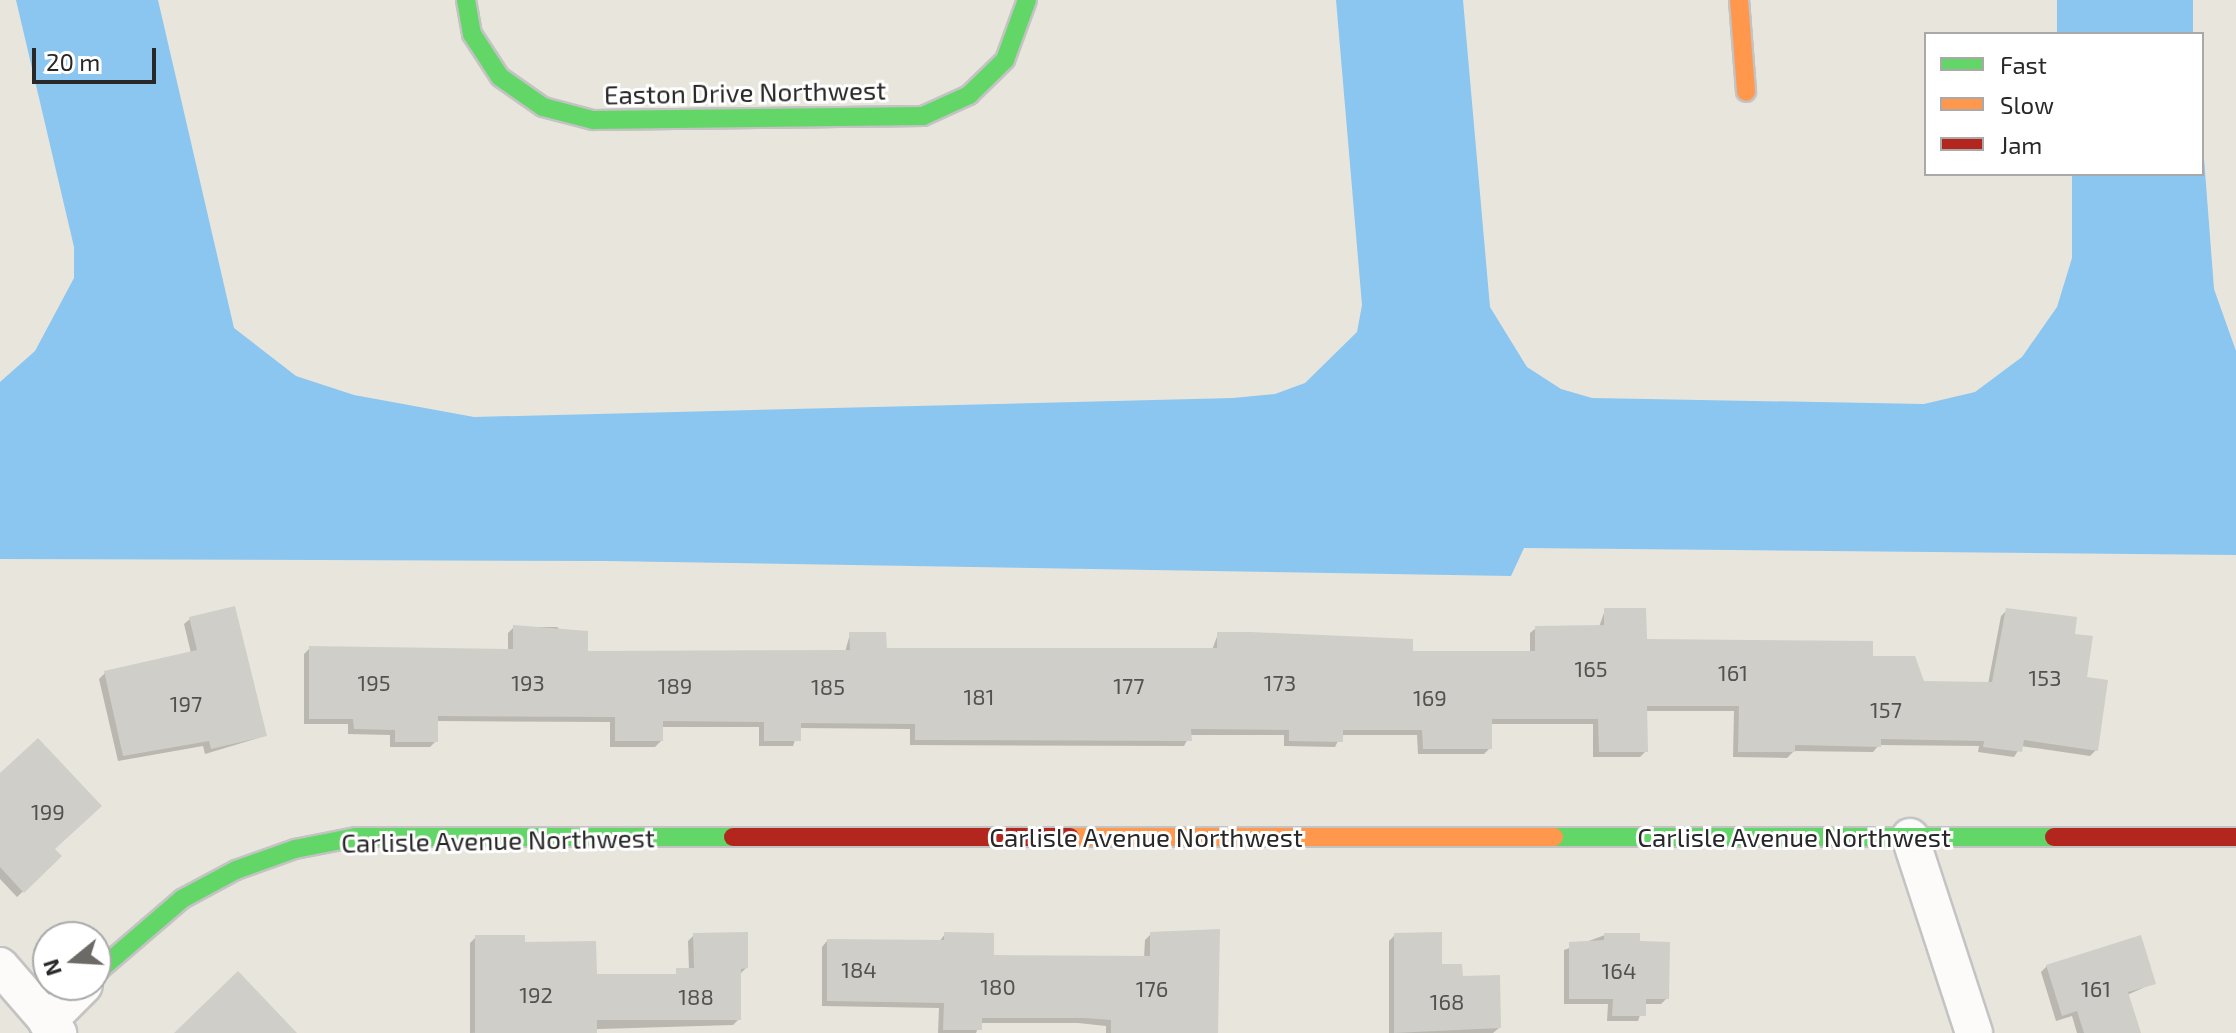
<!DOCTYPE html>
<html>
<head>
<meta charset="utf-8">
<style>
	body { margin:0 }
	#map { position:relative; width:2236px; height:1033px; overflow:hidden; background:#e8e5dc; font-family:"Exo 2",sans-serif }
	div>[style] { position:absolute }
	.water>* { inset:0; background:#8ac6f0; transform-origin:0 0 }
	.shadow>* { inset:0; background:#0003 }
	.building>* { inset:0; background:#d0cec8 }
	.roads { filter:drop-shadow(2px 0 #c4c3c3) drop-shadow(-2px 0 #c4c3c3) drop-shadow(0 2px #c4c3c3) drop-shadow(0 -2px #c4c3c3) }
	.street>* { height:36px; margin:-18px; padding:0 18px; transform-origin:18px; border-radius:18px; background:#fcfbfa }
	.fast>* { height:18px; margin:-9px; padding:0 9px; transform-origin:9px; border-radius:9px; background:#63d668 }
	.slow>* { height:18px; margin:-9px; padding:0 9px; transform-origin:9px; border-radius:9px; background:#ff974d }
	.jam>* { height:18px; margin:-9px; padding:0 9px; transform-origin:9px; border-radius:9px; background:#b3261e }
	span { translate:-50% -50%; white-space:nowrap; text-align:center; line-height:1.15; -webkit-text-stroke:6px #fff; paint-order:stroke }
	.number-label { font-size:22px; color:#535251 }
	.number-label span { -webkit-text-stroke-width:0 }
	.street-label { font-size:26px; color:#282828 }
	.legend { position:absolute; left:1924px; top:32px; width:280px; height:144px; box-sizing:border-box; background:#fff; border:2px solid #a9a9a9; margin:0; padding:10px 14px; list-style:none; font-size:24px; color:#282828 }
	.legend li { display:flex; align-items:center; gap:16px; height:40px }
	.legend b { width:40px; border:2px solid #a9a9a9 }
	.north { position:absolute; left:32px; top:921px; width:80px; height:80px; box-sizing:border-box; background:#fff; border:2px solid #a9a9a9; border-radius:50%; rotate:252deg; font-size:22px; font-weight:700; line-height:32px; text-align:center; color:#282828 }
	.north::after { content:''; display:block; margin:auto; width:28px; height:36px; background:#6b6a67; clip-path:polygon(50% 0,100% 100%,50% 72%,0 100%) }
	.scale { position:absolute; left:32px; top:48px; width:124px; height:36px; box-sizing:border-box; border:4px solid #282828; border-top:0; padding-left:10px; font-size:24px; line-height:28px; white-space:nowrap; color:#282828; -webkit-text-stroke:6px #fff; paint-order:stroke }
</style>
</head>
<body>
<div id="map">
	<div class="water">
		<div style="clip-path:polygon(16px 0,158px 0,234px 328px,296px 376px,354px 395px,474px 417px,1233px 398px,1275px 394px,1305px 383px,1357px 332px,1362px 305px,1336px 0,1463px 0,1490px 307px,1527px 367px,1561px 389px,1592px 398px,1924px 404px,1975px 392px,2022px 357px,2057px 307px,2072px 258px,2072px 174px,2202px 174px,2202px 132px,2214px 289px,2236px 351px,2236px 555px,1524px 548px,1511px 576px,606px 561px,0 559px,0 382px,35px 351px,74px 278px,74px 247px)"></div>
		<div style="left:2057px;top:0;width:136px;height:34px"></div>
	</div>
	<div class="shadow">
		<div style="clip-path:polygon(1605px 610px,1645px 641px,1870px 658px,1923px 683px,1988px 684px,2001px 616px,2007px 610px,2073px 635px,2096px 750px,2090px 756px,2021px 746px,2014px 757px,1978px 752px,1979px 746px,1879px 745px,1873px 752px,1794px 751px,1787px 758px,1733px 757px,1734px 711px,1645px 711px,1646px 751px,1640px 757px,1593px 757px,1593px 724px,1490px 724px,1490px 748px,1484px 754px,1418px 754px,1417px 735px,1341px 735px,1335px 747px,1284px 746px,1284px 735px,1190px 735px,1184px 746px,910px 745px,910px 729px,799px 728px,793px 746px,759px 746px,759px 727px,661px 727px,661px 741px,655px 747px,610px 747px,610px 722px,436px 721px,436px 741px,430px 747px,390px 747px,390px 735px,348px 734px,348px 724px,304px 724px,304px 654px,310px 648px,508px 651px,508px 633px,514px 627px,557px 627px,586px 653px,845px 652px,850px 634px,885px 650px,1212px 650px,1218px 634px,1411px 653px,1530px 653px,1530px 633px,1536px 628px,1599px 627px)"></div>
		<div style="clip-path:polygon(190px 619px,265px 736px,205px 754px,203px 746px,118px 761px,99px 679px,105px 673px,191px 653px,184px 624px)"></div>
		<div style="clip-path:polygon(0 776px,60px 856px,17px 897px,0 879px)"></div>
		<div style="clip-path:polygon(945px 934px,992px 957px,1144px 958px,1145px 940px,1151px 934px,1216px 1033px,1106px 1033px,1106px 1026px,1078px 1023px,980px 1023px,976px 1033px,938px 1033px,939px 1008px,822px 1006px,822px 947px,827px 941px,939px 942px)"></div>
		<div style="clip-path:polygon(694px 935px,746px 968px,739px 975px,739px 1019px,733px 1025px,470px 1033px,470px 943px,476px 937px,523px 944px,595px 976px,671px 976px,689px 970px,688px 941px)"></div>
		<div style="clip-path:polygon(1395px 935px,1461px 978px,1499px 1028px,1493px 1033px,1389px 1033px,1389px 941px)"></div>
		<div style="clip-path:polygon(1605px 935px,1639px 943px,1667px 998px,1661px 1004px,1644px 1004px,1638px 1021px,1607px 1021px,1608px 1004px,1564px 1004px,1564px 950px)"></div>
		<div style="clip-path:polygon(2047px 966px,2154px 983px,2127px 995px,2139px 1033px,2077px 1033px,2072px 1016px,2056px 1021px,2041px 972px)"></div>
	</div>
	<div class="building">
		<div style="clip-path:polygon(235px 606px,267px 736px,211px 749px,209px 741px,123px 756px,104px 671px,197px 650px,189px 617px)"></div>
		<div style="clip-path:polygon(1604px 608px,1646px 608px,1647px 639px,1873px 641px,1873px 656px,1915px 656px,1924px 681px,1992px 682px,2006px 608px,2077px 617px,2075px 634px,2093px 636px,2087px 677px,2108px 680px,2098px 751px,2024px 740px,2022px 752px,1983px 747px,1984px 741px,1881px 739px,1881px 747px,1795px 745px,1795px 752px,1738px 752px,1739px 706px,1647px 706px,1648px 752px,1599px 752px,1598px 719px,1492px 719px,1492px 749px,1423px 749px,1422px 730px,1343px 730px,1343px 742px,1289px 741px,1289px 730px,1191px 729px,1192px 741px,915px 740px,915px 724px,801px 723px,801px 741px,764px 741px,764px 722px,663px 721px,663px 741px,615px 741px,615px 717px,438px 716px,438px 742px,395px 742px,395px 730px,354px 729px,353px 719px,309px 719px,309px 646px,513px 649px,513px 625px,588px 631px,588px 651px,850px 650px,849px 632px,886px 632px,887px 648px,1217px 648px,1217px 632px,1251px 632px,1413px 639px,1413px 651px,1535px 651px,1535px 626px,1604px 625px)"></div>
		<div style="clip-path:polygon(38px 738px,102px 806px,55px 849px,62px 856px,24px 893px,0 867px,0 773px)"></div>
		<div style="clip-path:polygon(1220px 929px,1218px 1033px,1111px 1033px,1111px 1020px,1085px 1018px,982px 1018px,982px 1030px,943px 1030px,944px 1003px,827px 1001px,827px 939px,944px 940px,944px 932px,994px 933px,994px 955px,1150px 956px,1150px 932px)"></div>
		<div style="clip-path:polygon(748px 932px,748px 968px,741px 969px,741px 1020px,597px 1020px,597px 1033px,475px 1033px,475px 935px,525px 935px,525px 942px,596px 941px,597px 974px,676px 974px,676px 968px,694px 968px,693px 933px)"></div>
		<div style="clip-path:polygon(1442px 932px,1442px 964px,1462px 964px,1463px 976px,1500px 975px,1501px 1028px,1394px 1033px,1394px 933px)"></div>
		<div style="clip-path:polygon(1604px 933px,1640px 933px,1640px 941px,1670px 942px,1669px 999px,1646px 999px,1646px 1016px,1612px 1016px,1613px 999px,1569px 999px,1569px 942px,1604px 940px)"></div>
		<div style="clip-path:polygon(2141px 935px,2156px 984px,2128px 992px,2141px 1033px,2084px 1033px,2077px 1011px,2062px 1016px,2046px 965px)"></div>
		<div style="clip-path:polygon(238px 971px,297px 1033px,174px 1033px)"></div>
	</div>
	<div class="roads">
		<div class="street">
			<div style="left:1910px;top:837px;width:206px;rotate:71.9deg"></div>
			<div style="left:0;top:966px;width:89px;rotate:49.1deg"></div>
			<div style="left:47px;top:1022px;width:52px;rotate:-45deg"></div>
		</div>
		<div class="fast">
			<div style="left:466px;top:0;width:35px;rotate:80deg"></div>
			<div style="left:472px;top:34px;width:51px;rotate:56.9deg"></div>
			<div style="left:500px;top:77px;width:52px;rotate:34.9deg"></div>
			<div style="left:543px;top:107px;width:52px;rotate:14.6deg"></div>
			<div style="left:593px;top:120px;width:330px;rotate:-0.7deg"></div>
			<div style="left:923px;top:116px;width:51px;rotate:-24.5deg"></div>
			<div style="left:969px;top:95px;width:50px;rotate:-44.2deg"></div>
			<div style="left:1005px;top:60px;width:64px;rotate:-69.9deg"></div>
			<div style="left:1554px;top:837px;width:500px"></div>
			<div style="left:96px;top:973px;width:113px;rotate:-40.7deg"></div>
			<div style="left:182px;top:899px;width:61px;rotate:-28.2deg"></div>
			<div style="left:236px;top:870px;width:63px;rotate:-19.6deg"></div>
			<div style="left:295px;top:849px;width:62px;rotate:-11.1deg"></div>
			<div style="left:356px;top:837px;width:377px"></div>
		</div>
		<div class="slow">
			<div style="left:1739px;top:0;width:92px;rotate:85.6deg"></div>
			<div style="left:1070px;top:837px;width:484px"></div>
		</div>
		<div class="jam">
			<div style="left:733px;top:837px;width:337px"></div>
			<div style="left:2054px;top:837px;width:182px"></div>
		</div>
	</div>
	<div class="number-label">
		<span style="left:1591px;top:669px">165</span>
		<span style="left:1733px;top:673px">161</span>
		<span style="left:2045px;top:678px">153</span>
		<span style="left:374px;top:683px">195</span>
		<span style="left:528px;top:683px">193</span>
		<span style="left:1280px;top:683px">173</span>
		<span style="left:675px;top:686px">189</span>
		<span style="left:1129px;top:686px">177</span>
		<span style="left:828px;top:687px">185</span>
		<span style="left:979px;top:697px">181</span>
		<span style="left:1430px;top:698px">169</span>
		<span style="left:186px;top:704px">197</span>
		<span style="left:1886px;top:710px">157</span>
		<span style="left:48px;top:812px">199</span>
		<span style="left:859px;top:970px">184</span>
		<span style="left:1619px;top:971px">164</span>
		<span style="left:998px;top:987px">180</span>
		<span style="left:1152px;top:989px">176</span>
		<span style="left:2096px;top:989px">161</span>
		<span style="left:536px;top:995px">192</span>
		<span style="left:696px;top:997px">188</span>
		<span style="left:1447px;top:1002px">168</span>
	</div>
	<div class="street-label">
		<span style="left:745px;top:92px;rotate:-1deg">Easton Drive Northwest</span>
		<span style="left:1146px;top:837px">Carlisle Avenue Northwest</span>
		<span style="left:1794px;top:837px">Carlisle Avenue Northwest</span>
		<span style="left:498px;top:840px;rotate:-1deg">Carlisle Avenue Northwest</span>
	</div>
	<ul class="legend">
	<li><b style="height:10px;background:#63d668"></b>Fast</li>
	<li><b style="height:10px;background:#ff974d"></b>Slow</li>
	<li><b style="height:10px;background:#b3261e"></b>Jam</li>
	</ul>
	<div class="north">N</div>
	<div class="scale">20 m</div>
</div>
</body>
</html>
